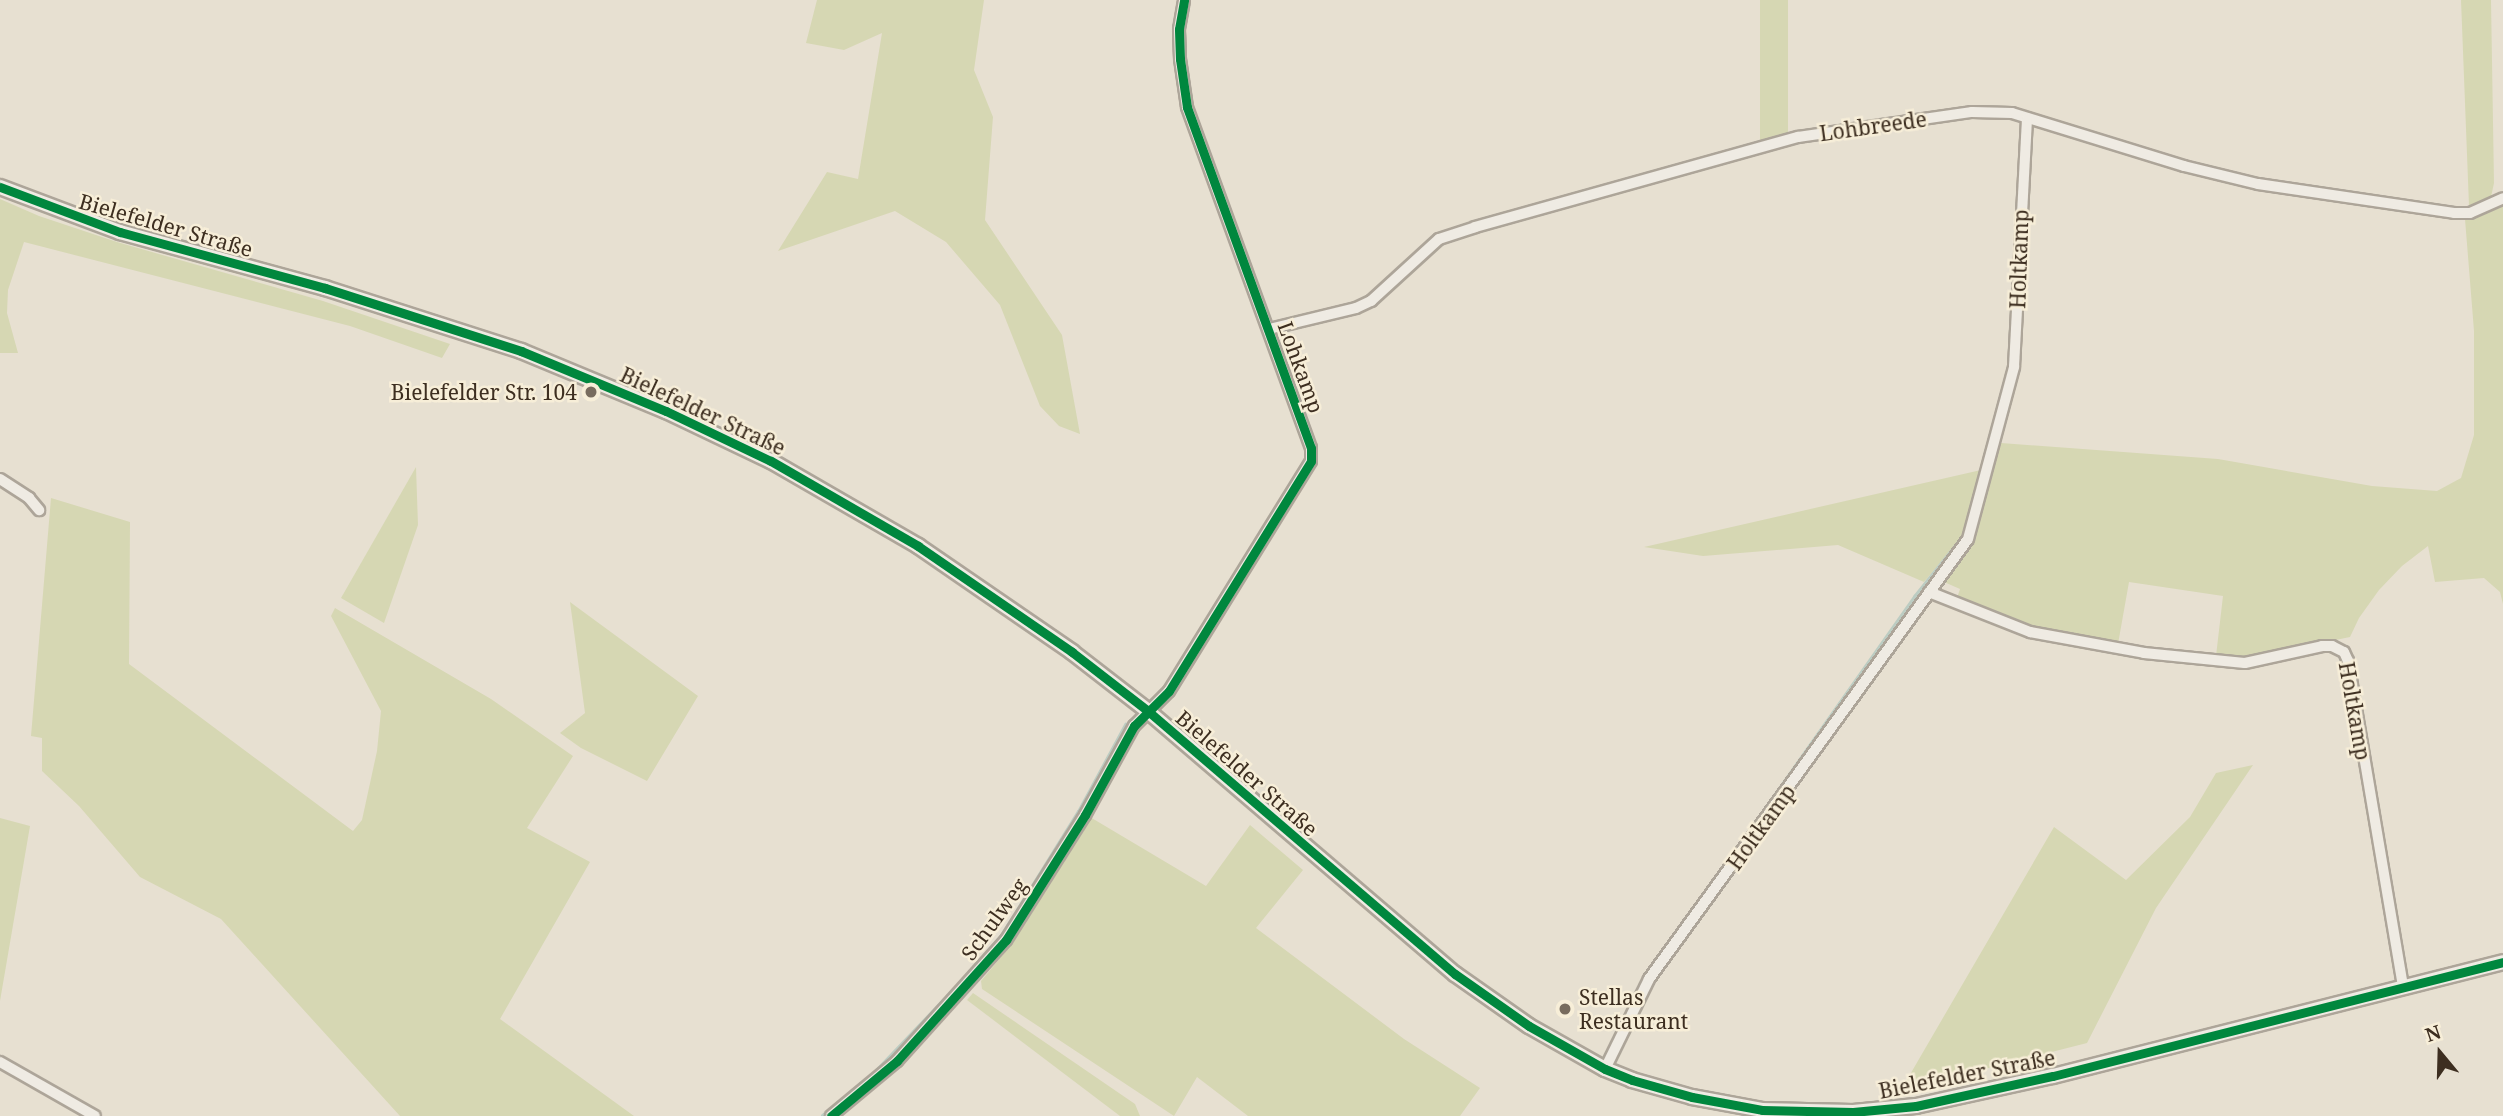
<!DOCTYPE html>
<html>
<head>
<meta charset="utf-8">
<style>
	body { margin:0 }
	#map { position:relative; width:2503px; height:1116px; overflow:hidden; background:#e7e0d1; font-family:"Noto Serif",serif }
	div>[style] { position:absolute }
	.green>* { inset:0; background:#d6d7b3; transform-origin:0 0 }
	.stream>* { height:3.5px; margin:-1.75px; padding:0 1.75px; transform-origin:1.75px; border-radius:1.75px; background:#bcccc2 }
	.roads { filter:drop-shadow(2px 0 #ada599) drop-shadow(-2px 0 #ada599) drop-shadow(0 2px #ada599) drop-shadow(0 -2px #ada599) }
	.street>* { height:10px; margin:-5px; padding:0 5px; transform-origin:5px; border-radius:5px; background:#efebe3 }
	.secondary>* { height:14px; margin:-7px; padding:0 7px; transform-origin:7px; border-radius:7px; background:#efebe3 }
	.cycleway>* { height:9px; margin:-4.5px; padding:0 4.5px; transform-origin:4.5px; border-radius:4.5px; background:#00873e }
	.dots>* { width:19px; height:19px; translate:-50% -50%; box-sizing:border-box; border:4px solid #f7eed8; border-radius:50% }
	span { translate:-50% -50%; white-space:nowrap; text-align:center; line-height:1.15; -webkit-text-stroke:5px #f7eed8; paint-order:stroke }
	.street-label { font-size:21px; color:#3d2e20 }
	.poi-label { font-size:21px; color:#3d2e20 }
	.right { translate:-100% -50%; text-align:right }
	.left { translate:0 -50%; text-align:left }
	.north { position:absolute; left:2405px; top:1018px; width:70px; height:70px; -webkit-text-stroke:5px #f7eed8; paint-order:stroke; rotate:341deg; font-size:19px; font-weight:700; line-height:28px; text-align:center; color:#3d2e20 }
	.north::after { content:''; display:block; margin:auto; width:24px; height:32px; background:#3d2e20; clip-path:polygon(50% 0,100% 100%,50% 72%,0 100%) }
</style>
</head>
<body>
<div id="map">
	<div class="green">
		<div style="clip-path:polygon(817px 0,984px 0,974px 70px,993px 117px,985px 220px,1062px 335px,1080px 434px,1059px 426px,1040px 406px,1000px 305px,946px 242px,895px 211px,778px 251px,827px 172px,858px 179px,882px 33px,844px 50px,806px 43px)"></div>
		<div style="left:1760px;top:0;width:28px;height:142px"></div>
		<div style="clip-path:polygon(2461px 0,2491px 0,2494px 183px,2491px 197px,2469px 206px)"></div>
		<div style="clip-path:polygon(0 199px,39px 216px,117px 242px,323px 301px,450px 344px,442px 358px,350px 326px,24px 242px,8px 290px,7px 313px,18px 353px,0 353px)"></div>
		<div style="clip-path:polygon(2503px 204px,2503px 604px,2500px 592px,2484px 578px,2435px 582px,2428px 546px,2402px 566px,2379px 590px,2359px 618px,2350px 637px,2244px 659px,2216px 656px,2223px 596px,2129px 582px,2118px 644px,2031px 629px,1957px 598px,1960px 589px,1944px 582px,1974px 539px,2001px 443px,2218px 459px,2372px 486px,2437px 491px,2461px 478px,2474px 435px,2474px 331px,2465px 219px,2491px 211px)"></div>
		<div style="clip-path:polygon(416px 467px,418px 525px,384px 623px,341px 598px)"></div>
		<div style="clip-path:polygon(1981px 470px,1963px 535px,1924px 582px,1838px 545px,1703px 556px,1644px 547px)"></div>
		<div style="clip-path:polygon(51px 498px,130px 522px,129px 664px,353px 831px,362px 820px,377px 751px,381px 711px,331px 616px,335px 608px,491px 699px,573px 756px,527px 828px,590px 862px,500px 1019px,634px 1116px,400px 1116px,221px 919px,140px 877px,79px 806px,42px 771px,42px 738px,31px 736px)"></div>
		<div style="clip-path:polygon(570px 602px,698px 696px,647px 781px,581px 748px,560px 733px,585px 713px)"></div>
		<div style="clip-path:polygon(2253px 765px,2156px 908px,2087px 1043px,1901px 1090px,2054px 827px,2126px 880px,2190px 817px,2216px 773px)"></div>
		<div style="clip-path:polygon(1090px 817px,1206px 886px,1250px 825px,1303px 870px,1256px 928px,1404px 1039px,1480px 1088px,1460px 1116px,1248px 1116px,1197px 1077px,1174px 1116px,982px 989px,981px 981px,1012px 944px)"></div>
		<div style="clip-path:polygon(0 818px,30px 826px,0 1001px)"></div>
		<div style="clip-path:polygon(973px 993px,1135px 1104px,1140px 1116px,1120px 1116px,967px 1000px)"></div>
	</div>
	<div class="stream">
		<div style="left:1765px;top:810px;width:261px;rotate:-54.8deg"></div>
		<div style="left:1915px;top:597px;width:77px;rotate:-51.3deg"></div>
		<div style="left:964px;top:979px;width:57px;rotate:-48.5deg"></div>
		<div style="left:1002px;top:936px;width:146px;rotate:-58.2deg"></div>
		<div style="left:1079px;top:812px;width:99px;rotate:-61.6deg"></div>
		<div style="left:873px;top:1075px;width:115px;rotate:-46.4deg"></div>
		<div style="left:823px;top:1116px;width:15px;rotate:-37deg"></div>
	</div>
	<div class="roads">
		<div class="street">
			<div style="left:1269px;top:329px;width:89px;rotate:-13.6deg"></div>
			<div style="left:1356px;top:308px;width:17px;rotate:-25deg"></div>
			<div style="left:1371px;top:301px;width:92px;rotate:-42.4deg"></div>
			<div style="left:1439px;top:239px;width:38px;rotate:-18deg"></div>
			<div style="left:1475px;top:227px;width:335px;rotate:-15.6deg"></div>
			<div style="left:1798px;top:137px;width:176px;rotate:-8.2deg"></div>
			<div style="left:1972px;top:112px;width:40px;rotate:1.4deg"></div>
			<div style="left:2012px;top:113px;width:180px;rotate:17.1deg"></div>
			<div style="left:2184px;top:166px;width:76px;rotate:13.7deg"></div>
			<div style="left:2258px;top:184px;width:198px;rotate:8.4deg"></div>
			<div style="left:2454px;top:213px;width:16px"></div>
			<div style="left:2470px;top:213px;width:36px;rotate:-24deg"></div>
			<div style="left:0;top:479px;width:35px;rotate:33deg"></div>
			<div style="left:29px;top:498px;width:16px;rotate:50deg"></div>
			<div style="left:1929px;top:592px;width:109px;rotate:21.6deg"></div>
			<div style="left:2030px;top:632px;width:116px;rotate:10.4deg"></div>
			<div style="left:2144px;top:653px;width:101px;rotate:5.7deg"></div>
			<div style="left:2245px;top:663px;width:79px;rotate:-12.4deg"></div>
			<div style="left:2322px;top:646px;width:10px"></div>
			<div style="left:2332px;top:646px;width:13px;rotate:27deg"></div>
			<div style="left:2344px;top:652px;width:10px;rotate:66deg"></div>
			<div style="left:2348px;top:661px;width:330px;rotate:80.4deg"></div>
			<div style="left:0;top:1062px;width:109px;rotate:29.6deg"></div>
			<div style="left:1605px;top:1069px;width:100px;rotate:-63.9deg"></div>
			<div style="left:1649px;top:979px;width:543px;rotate:-54.06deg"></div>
			<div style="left:1968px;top:539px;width:178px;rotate:-75deg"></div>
			<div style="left:2014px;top:367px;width:249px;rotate:-87deg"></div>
			<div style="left:831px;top:1116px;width:86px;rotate:-39.8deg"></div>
			<div style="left:897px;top:1061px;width:163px;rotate:-48deg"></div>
			<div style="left:1006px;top:940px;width:148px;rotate:-57.7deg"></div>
			<div style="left:1085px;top:815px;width:102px;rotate:-61.2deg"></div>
			<div style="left:1134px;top:726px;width:49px;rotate:-45deg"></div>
			<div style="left:1169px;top:691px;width:270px;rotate:-58.3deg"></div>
			<div style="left:1311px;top:461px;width:13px;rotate:-90deg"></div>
			<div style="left:1311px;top:448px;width:363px;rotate:-110deg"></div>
			<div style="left:1187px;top:107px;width:49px;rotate:-98.3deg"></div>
			<div style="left:1180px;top:59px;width:30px;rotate:-92deg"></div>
			<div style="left:1179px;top:29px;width:29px;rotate:-80deg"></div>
		</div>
		<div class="secondary">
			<div style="left:0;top:187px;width:128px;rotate:20.6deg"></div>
			<div style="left:120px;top:232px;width:213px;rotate:15.3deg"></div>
			<div style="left:325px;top:288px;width:206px;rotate:17.8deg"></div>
			<div style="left:521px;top:351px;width:157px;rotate:22.5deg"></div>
			<div style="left:666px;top:411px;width:116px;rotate:25.5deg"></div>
			<div style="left:771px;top:461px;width:170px;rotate:30deg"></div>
			<div style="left:918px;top:546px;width:187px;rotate:34.5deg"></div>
			<div style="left:1072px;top:652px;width:96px;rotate:37.8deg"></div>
			<div style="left:1148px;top:711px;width:404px;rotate:40.6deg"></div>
			<div style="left:1455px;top:974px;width:90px;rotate:35.1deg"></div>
			<div style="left:1529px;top:1026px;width:87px;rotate:29.5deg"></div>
			<div style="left:1605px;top:1069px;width:29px;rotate:22deg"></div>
			<div style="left:1632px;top:1080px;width:62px;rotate:15.8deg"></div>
			<div style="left:1692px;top:1097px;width:71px;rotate:10.5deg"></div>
			<div style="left:1762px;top:1110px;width:91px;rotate:1.3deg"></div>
			<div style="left:1853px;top:1112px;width:63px;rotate:-5.4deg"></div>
			<div style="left:1916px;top:1106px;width:140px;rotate:-12.4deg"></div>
			<div style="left:2053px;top:1076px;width:464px;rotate:-14.2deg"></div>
		</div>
	</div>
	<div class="cycleway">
		<div style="left:0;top:187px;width:128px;rotate:20.6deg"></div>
		<div style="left:120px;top:232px;width:213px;rotate:15.3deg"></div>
		<div style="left:325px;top:288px;width:206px;rotate:17.8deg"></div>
		<div style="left:521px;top:351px;width:157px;rotate:22.5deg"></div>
		<div style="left:666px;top:411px;width:116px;rotate:25.5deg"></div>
		<div style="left:771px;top:461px;width:170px;rotate:30deg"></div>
		<div style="left:918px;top:546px;width:187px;rotate:34.5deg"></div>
		<div style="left:1072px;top:652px;width:96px;rotate:37.8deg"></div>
		<div style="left:1148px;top:711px;width:404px;rotate:40.6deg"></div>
		<div style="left:1455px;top:974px;width:90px;rotate:35.1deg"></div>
		<div style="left:1529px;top:1026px;width:87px;rotate:29.5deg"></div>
		<div style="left:1605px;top:1069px;width:29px;rotate:22deg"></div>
		<div style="left:1632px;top:1080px;width:62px;rotate:15.8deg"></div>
		<div style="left:1692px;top:1097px;width:71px;rotate:10.5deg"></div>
		<div style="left:1762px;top:1110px;width:91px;rotate:1.3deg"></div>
		<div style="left:1853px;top:1112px;width:63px;rotate:-5.4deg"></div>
		<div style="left:1916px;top:1106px;width:140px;rotate:-12.4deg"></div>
		<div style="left:2053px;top:1076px;width:464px;rotate:-14.2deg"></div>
		<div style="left:831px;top:1116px;width:86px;rotate:-39.8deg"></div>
		<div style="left:897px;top:1061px;width:163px;rotate:-48deg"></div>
		<div style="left:1006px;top:940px;width:148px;rotate:-57.7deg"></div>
		<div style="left:1085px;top:815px;width:102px;rotate:-61.2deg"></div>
		<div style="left:1134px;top:726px;width:49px;rotate:-45deg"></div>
		<div style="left:1169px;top:691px;width:270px;rotate:-58.3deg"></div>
		<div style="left:1311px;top:461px;width:13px;rotate:-90deg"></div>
		<div style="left:1311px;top:448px;width:363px;rotate:-110deg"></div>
		<div style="left:1187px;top:107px;width:49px;rotate:-98.3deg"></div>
		<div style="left:1180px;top:59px;width:30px;rotate:-92deg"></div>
		<div style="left:1179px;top:29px;width:29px;rotate:-80deg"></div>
	</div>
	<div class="dots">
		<div style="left:591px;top:392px;background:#786c5e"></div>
		<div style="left:1565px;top:1009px;background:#786c5e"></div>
	</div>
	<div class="street-label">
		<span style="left:1873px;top:126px;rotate:-8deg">Lohbreede</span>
		<span style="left:166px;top:225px;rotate:16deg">Bielefelder Straße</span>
		<span style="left:2019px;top:259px;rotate:-88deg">Holtkamp</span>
		<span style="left:1301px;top:367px;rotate:70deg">Lohkamp</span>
		<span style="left:703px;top:411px;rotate:25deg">Bielefelder Straße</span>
		<span style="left:2355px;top:711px;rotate:80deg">Holtkamp</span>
		<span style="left:1247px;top:773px;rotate:41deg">Bielefelder Straße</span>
		<span style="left:1761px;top:827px;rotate:-54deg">Holtkamp</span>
		<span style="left:994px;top:919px;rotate:-54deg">Schulweg</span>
		<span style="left:1967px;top:1074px;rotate:-11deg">Bielefelder Straße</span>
	</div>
	<div class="poi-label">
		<span class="right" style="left:577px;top:392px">Bielefelder Str. 104</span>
		<span class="left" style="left:1579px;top:1009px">Stellas<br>Restaurant</span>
	</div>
	<div class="north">N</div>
</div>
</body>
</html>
